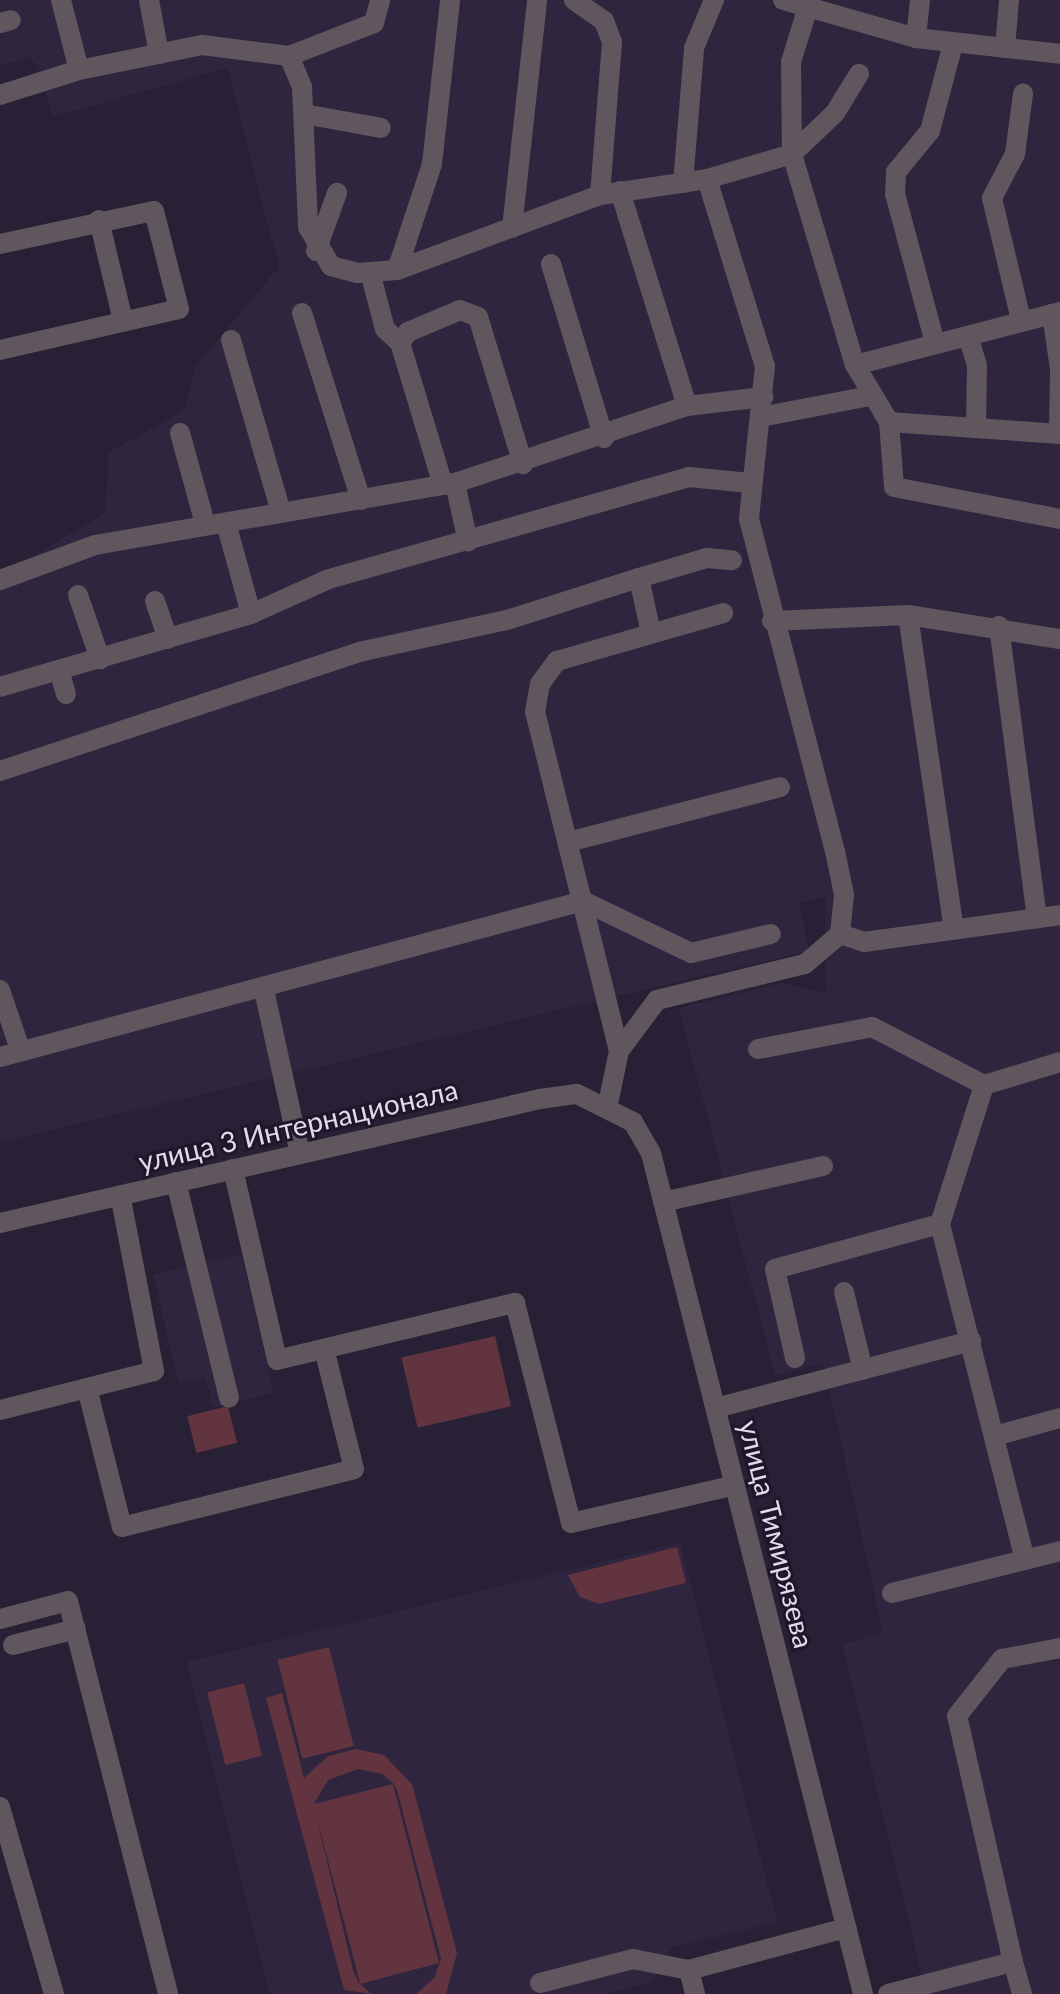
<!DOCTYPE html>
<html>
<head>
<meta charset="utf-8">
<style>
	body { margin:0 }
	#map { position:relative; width:1060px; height:1994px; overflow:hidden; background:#282034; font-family:Lato,sans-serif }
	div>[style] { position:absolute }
	.built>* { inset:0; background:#30253f }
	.green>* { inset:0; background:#61343f; transform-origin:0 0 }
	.minor>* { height:20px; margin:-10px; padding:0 10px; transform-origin:10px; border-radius:10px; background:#60565e }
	span { translate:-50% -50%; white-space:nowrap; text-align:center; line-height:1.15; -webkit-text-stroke:6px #1e162a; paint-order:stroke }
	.street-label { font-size:28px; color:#e0dbe9 }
</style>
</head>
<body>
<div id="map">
	<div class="built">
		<div style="clip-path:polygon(0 0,1060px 0,1060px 1994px,926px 1994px,842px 1644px,883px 1633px,827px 1379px,823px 1363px,775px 1376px,679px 1008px,781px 983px,826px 993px,825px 897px,799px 903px,809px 951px,0 1142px,0 576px,105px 513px,109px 452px,185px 410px,196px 365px,279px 267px,227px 68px,52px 117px,41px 69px,29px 58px,0 66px)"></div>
		<div style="clip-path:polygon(241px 1254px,274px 1393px,213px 1407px,205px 1377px,179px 1383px,153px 1275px)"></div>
		<div style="clip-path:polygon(680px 1543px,777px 1922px,671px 1948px,653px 1982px,605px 1994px,270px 1994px,187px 1662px)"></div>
	</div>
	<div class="green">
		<div style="left:495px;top:1336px;width:72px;height:96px;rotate:77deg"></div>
		<div style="left:228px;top:1406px;width:38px;height:42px;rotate:76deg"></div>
		<div style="clip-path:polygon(677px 1547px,686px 1583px,599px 1604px,580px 1597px,568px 1575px)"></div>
		<div style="left:329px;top:1647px;width:102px;height:53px;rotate:76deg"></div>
		<div style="left:244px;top:1683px;width:75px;height:38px;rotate:76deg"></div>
		<div style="clip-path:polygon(evenodd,282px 1693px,304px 1778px,328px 1756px,356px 1749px,384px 1755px,412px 1784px,457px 1953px,446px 1994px,416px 1994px,434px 1978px,441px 1959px,397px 1790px,394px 1784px,382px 1774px,358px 1769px,328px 1780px,314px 1804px,393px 1784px,439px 1963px,360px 1984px,372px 1994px,344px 1990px,266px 1698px,282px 1693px,314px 1807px,360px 1983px,359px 1983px,353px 1970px,314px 1807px)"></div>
	</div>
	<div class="minor">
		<div style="left:61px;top:0;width:72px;rotate:75.6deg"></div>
		<div style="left:149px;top:0;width:55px;rotate:79.5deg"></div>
		<div style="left:574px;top:0;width:37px;rotate:35deg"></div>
		<div style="left:604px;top:21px;width:22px;rotate:69deg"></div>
		<div style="left:612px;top:42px;width:153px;rotate:94.5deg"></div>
		<div style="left:783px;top:0;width:138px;rotate:15.9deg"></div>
		<div style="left:916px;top:38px;width:145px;rotate:6.3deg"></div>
		<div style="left:807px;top:10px;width:54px;rotate:107.1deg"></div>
		<div style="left:791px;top:62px;width:92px;rotate:89.4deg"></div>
		<div style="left:792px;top:154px;width:220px;rotate:73.4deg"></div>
		<div style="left:855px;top:365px;width:66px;rotate:59.2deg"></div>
		<div style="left:889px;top:422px;width:65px;rotate:85.6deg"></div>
		<div style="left:894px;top:487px;width:169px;rotate:10.9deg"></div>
		<div style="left:0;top:23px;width:11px;rotate:-15deg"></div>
		<div style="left:916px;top:38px;width:38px;rotate:-84deg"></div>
		<div style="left:1005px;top:48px;width:48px;rotate:-85.2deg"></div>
		<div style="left:289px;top:56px;width:34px;rotate:67deg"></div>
		<div style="left:302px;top:87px;width:140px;rotate:87.5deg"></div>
		<div style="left:308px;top:227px;width:45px;rotate:59.5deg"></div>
		<div style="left:331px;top:266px;width:27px;rotate:15deg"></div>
		<div style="left:357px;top:273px;width:40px;rotate:-4.3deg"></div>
		<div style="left:397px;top:270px;width:216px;rotate:-20.3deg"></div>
		<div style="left:600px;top:195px;width:108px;rotate:-8.5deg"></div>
		<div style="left:707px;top:179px;width:89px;rotate:-16.4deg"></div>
		<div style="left:792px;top:154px;width:59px;rotate:-43.6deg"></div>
		<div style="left:835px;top:113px;width:46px;rotate:-58.4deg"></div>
		<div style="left:0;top:95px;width:83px;rotate:-17.6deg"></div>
		<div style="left:79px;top:70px;width:126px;rotate:-11.5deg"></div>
		<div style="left:202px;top:45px;width:88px;rotate:7.2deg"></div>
		<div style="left:289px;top:56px;width:91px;rotate:-21.2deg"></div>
		<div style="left:374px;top:23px;width:24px;rotate:-75deg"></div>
		<div style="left:304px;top:114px;width:78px;rotate:10.3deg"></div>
		<div style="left:707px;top:179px;width:196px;rotate:72.8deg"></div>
		<div style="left:765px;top:366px;width:154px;rotate:96deg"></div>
		<div style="left:749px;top:519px;width:343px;rotate:75.5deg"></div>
		<div style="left:835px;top:851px;width:45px;rotate:78.4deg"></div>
		<div style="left:844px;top:895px;width:39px;rotate:96deg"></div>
		<div style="left:683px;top:183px;width:135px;rotate:-85.3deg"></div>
		<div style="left:694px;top:48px;width:52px;rotate:-67.4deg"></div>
		<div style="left:620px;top:191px;width:225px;rotate:72.7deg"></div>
		<div style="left:99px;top:220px;width:104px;rotate:76.6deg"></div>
		<div style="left:512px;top:228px;width:229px;rotate:-83.7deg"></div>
		<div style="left:0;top:244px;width:157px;rotate:-12.1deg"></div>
		<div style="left:154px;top:211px;width:101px;rotate:75.7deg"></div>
		<div style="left:179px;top:309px;width:184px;rotate:167.1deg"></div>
		<div style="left:316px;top:251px;width:62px;rotate:-70.1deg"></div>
		<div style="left:551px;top:264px;width:182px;rotate:73.1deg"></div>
		<div style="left:397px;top:270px;width:112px;rotate:-71.7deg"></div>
		<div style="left:432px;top:164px;width:165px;rotate:-83.7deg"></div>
		<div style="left:370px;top:272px;width:59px;rotate:75.3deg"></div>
		<div style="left:385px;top:329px;width:21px;rotate:43deg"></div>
		<div style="left:302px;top:313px;width:196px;rotate:72.5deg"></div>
		<div style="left:1052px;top:314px;width:56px;rotate:81.7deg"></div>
		<div style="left:1021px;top:320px;width:125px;rotate:-103.4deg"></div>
		<div style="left:992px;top:198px;width:50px;rotate:-62.4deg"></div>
		<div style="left:1015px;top:154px;width:61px;rotate:-82.4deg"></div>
		<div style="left:968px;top:336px;width:30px;rotate:73deg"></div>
		<div style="left:977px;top:365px;width:63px;rotate:90.9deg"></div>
		<div style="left:231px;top:340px;width:179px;rotate:73.8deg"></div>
		<div style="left:935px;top:343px;width:154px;rotate:-105deg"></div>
		<div style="left:895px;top:194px;width:22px;rotate:-87deg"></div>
		<div style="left:896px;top:172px;width:53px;rotate:-50.3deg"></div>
		<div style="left:930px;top:131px;width:90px;rotate:-75.2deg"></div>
		<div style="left:855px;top:365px;width:212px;rotate:-14.5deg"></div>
		<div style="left:761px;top:417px;width:111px;rotate:-10.9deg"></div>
		<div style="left:889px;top:422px;width:171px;rotate:4deg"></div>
		<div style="left:180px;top:433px;width:94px;rotate:74.6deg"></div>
		<div style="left:1059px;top:434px;width:62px;rotate:-89.1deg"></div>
		<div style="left:455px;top:483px;width:60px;rotate:77.6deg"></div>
		<div style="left:443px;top:485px;width:148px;rotate:-106.8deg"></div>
		<div style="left:400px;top:343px;width:14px;rotate:-54deg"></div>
		<div style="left:408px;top:332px;width:56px;rotate:-22.9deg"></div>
		<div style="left:460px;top:310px;width:19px;rotate:21deg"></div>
		<div style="left:478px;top:317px;width:154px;rotate:73deg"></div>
		<div style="left:226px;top:523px;width:94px;rotate:74.6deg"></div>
		<div style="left:639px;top:578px;width:71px;rotate:-16.4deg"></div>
		<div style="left:707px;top:558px;width:25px;rotate:5deg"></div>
		<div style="left:0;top:580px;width:101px;rotate:-20.2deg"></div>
		<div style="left:95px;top:545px;width:365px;rotate:-9.8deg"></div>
		<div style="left:455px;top:483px;width:244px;rotate:-18.4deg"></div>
		<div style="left:687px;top:406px;width:77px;rotate:-6.8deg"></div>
		<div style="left:78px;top:595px;width:68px;rotate:71deg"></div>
		<div style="left:155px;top:601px;width:40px;rotate:71.1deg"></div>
		<div style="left:908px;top:615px;width:318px;rotate:81.7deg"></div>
		<div style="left:772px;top:621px;width:136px;rotate:-2.5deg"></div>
		<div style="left:908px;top:615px;width:154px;rotate:9deg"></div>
		<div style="left:999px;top:626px;width:295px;rotate:82.6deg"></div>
		<div style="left:59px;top:670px;width:25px;rotate:74deg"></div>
		<div style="left:0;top:687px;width:261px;rotate:-16.2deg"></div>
		<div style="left:251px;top:614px;width:85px;rotate:-24.2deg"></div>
		<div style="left:329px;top:579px;width:374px;rotate:-15.8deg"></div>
		<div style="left:689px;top:477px;width:61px;rotate:5.6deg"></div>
		<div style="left:0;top:771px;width:378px;rotate:-18.3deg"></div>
		<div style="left:359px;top:652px;width:151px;rotate:-12.2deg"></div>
		<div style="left:507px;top:620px;width:139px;rotate:-17.7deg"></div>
		<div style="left:639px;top:578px;width:56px;rotate:77.7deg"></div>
		<div style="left:568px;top:842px;width:219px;rotate:-14.5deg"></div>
		<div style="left:0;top:990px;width:65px;rotate:71.3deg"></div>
		<div style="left:264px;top:990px;width:168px;rotate:77.6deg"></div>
		<div style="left:758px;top:1049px;width:116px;rotate:-10.9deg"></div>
		<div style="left:872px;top:1027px;width:126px;rotate:27.4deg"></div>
		<div style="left:619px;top:1051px;width:64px;rotate:-53.3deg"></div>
		<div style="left:657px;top:1000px;width:152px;rotate:-13.7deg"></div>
		<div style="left:805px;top:964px;width:46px;rotate:-40.6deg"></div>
		<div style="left:840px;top:934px;width:25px;rotate:18deg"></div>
		<div style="left:864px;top:942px;width:198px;rotate:-7.8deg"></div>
		<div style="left:0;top:1057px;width:604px;rotate:-14.98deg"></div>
		<div style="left:583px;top:901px;width:120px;rotate:25.7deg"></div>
		<div style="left:691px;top:953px;width:82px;rotate:-13.4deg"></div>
		<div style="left:608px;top:1104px;width:54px;rotate:-78.3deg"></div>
		<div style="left:619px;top:1051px;width:349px;rotate:-103.9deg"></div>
		<div style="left:535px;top:712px;width:28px;rotate:-80deg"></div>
		<div style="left:540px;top:684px;width:29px;rotate:-54deg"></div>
		<div style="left:557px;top:661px;width:173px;rotate:-16.1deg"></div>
		<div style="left:233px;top:1169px;width:196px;rotate:77deg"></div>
		<div style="left:277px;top:1360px;width:245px;rotate:-13.5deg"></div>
		<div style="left:515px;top:1303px;width:227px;rotate:75.7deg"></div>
		<div style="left:571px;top:1523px;width:168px;rotate:-13deg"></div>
		<div style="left:176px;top:1182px;width:222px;rotate:76.2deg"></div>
		<div style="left:663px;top:1202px;width:164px;rotate:-12.7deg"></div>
		<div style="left:0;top:1223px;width:554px;rotate:-12.93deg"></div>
		<div style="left:540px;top:1099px;width:37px;rotate:-8deg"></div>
		<div style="left:577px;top:1094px;width:63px;rotate:26.6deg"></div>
		<div style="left:633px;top:1122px;width:36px;rotate:60deg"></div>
		<div style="left:651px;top:1153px;width:867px;rotate:75.85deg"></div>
		<div style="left:844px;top:1292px;width:80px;rotate:76.3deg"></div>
		<div style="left:795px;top:1358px;width:91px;rotate:-102.7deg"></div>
		<div style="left:775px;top:1269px;width:171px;rotate:-15.3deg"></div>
		<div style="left:87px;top:1388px;width:143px;rotate:75.9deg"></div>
		<div style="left:122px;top:1527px;width:239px;rotate:-14deg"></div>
		<div style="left:354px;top:1469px;width:124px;rotate:-104deg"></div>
		<div style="left:716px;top:1408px;width:264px;rotate:-14.7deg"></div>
		<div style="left:0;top:1410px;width:159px;rotate:-14.2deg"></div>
		<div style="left:154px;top:1371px;width:179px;rotate:-100.9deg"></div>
		<div style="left:995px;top:1436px;width:67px;rotate:-15.5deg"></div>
		<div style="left:1025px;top:1560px;width:347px;rotate:-104.2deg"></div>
		<div style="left:940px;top:1224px;width:146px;rotate:-72.4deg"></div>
		<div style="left:984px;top:1085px;width:79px;rotate:-16.8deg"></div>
		<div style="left:892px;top:1593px;width:173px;rotate:-14deg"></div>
		<div style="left:0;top:1619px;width:70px;rotate:-14.8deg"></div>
		<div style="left:68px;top:1601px;width:406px;rotate:75.7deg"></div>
		<div style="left:13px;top:1645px;width:65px;rotate:-14.3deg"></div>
		<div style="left:0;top:1807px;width:195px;rotate:73.9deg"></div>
		<div style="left:1013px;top:1962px;width:252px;rotate:-102.8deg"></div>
		<div style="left:957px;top:1716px;width:73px;rotate:-51.7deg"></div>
		<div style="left:1002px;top:1659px;width:59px;rotate:-10.7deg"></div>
		<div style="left:540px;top:1983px;width:96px;rotate:-14.5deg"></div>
		<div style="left:633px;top:1959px;width:57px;rotate:11.1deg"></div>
		<div style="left:695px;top:1994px;width:25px;rotate:-104deg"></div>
		<div style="left:689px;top:1970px;width:163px;rotate:-15deg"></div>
		<div style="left:888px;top:1994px;width:129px;rotate:-14.4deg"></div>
		<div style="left:1013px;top:1962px;width:33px;rotate:74deg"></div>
	</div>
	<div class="street-label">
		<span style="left:298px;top:1125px;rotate:-13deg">улица 3 Интернационала</span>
		<span style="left:777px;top:1534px;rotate:76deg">улица Тимирязева</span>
	</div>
</div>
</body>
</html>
